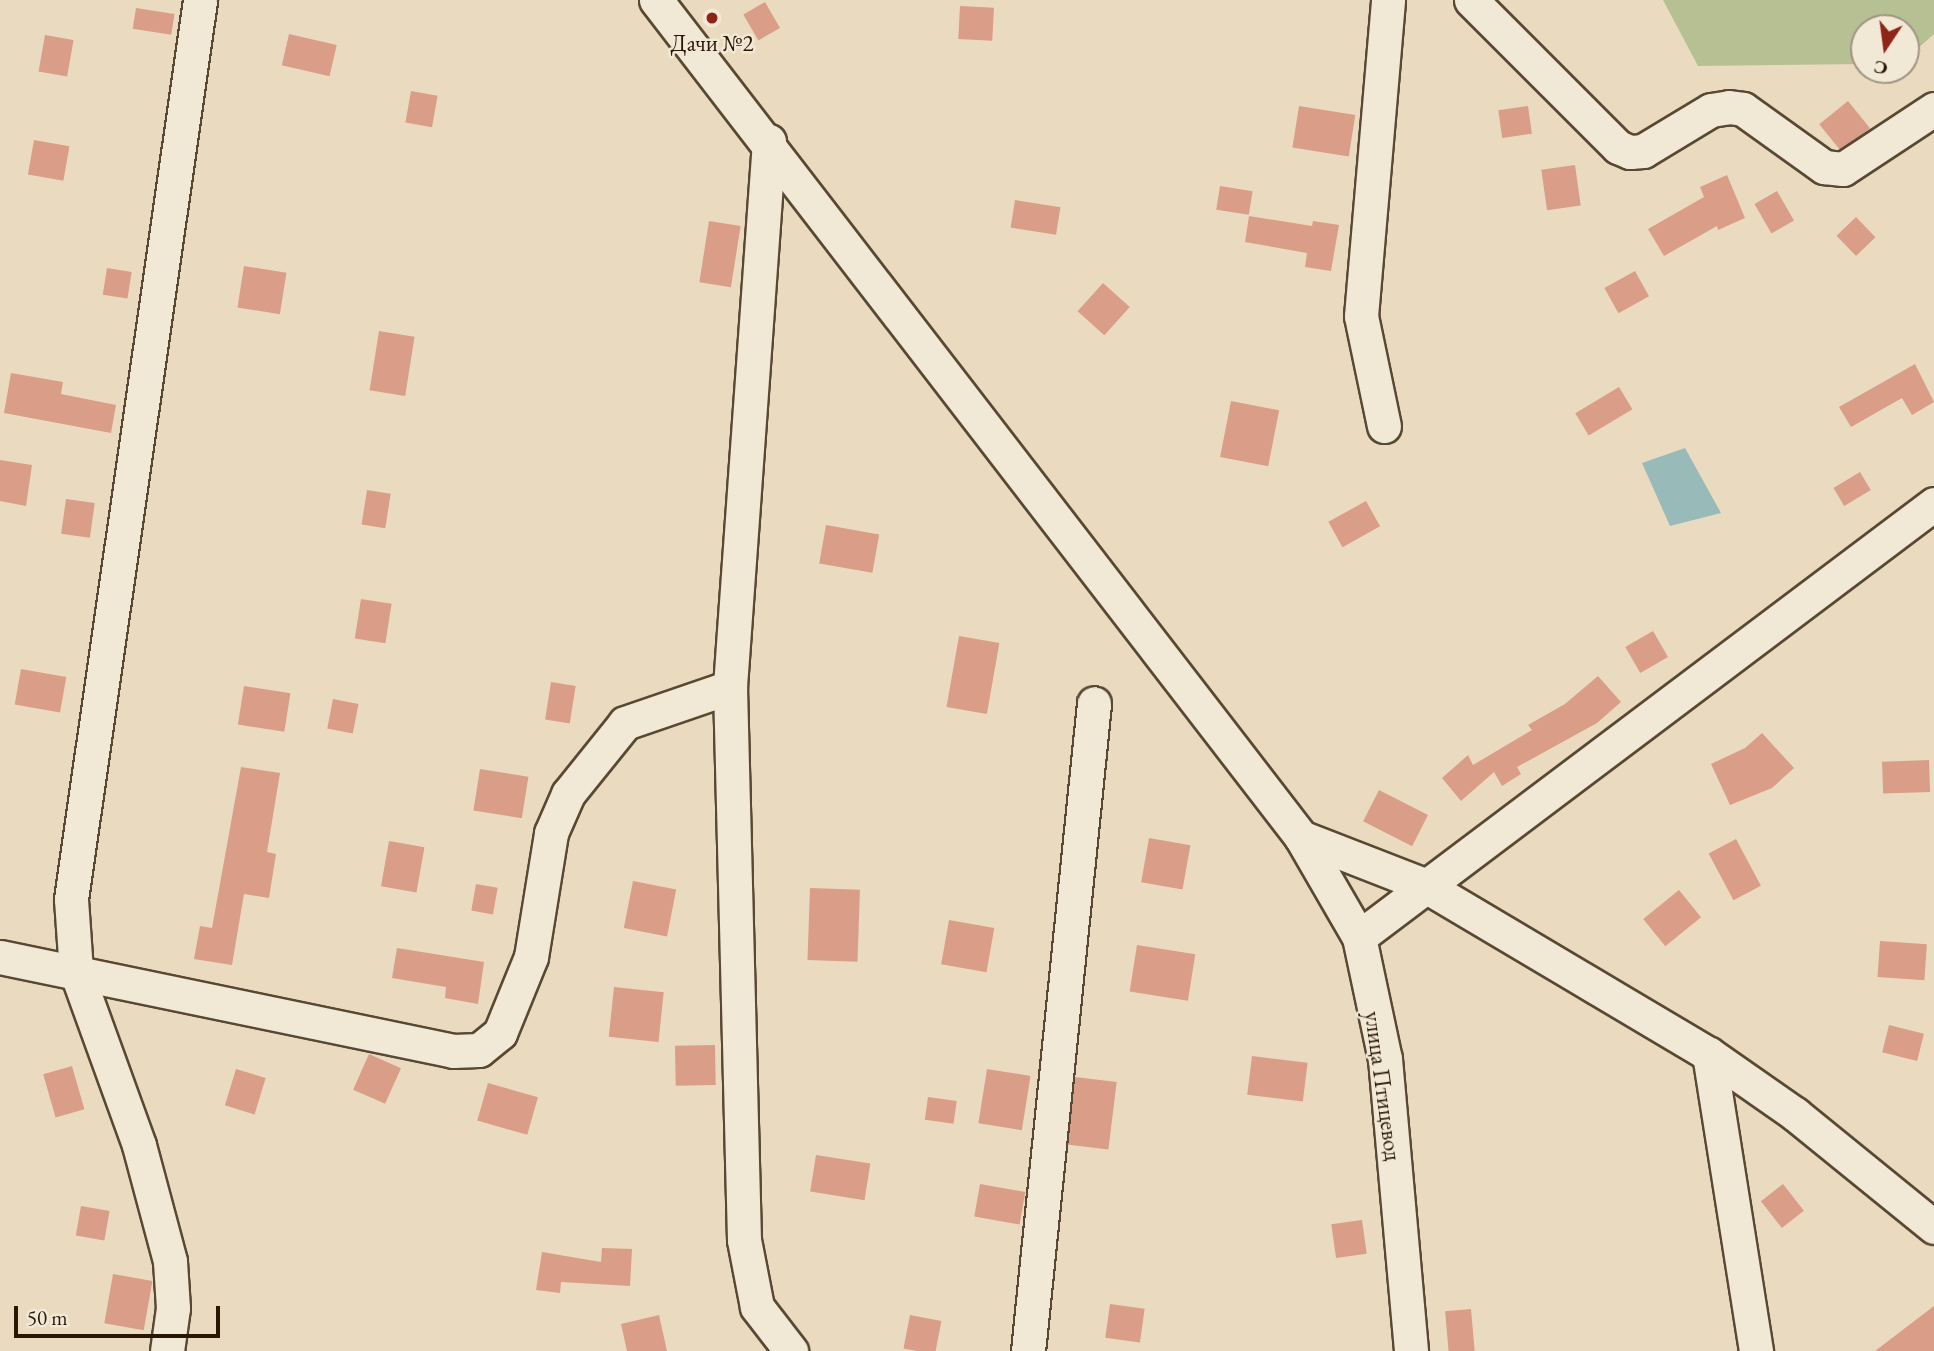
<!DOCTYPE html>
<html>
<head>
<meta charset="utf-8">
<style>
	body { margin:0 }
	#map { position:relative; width:1934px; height:1351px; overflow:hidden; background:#eadbc0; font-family:"EB Garamond",serif }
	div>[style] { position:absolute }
	.green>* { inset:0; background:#b6c093 }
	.water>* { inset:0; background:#98bab8 }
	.building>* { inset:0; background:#da9d88; transform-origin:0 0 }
	.roads { filter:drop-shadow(2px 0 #594833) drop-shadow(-2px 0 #594833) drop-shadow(0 2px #594833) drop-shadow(0 -2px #594833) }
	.minor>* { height:33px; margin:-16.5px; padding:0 16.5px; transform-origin:16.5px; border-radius:16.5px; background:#f1e8d6 }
	.dots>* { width:19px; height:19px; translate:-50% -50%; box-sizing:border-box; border:4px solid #f1e8d6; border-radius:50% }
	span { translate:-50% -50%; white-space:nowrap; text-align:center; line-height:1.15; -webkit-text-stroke:5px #f1e8d6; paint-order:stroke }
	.poi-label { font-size:23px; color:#291704 }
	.street-label { font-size:23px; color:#291704 }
	.north { position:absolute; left:1850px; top:14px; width:70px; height:70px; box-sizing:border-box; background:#f1e8d6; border:2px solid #a19482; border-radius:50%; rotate:193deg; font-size:19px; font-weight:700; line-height:28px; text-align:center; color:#291704 }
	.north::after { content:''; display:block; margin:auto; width:24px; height:32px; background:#8f2418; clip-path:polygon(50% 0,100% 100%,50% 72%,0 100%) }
	.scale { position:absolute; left:14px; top:1306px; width:206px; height:32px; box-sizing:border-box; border:4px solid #291704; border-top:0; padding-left:9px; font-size:21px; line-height:24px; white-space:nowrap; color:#291704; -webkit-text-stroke:5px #f1e8d6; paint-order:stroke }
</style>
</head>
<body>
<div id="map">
	<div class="green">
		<div style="clip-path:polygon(1663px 0,1934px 0,1934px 34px,1906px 59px,1906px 28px,1864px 28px,1864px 64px,1698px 66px)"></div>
	</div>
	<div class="water">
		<div style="clip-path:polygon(1685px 448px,1721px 513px,1670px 526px,1642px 463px)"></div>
	</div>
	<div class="building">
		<div style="left:765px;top:2px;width:30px;height:25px;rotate:60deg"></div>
		<div style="left:960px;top:6px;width:34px;height:33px;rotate:3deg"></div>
		<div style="left:136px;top:8px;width:39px;height:21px;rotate:9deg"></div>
		<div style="left:289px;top:34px;width:49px;height:32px;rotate:13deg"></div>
		<div style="left:45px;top:35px;width:29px;height:37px;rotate:10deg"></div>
		<div style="left:411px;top:91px;width:27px;height:32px;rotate:10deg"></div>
		<div style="left:1848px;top:101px;width:35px;height:37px;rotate:51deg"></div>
		<div style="left:1299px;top:106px;width:57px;height:42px;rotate:9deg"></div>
		<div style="left:1528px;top:106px;width:28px;height:30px;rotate:82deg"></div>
		<div style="left:34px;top:140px;width:36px;height:35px;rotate:10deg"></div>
		<div style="left:1575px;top:165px;width:41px;height:34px;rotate:82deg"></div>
		<div style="clip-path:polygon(1727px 175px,1745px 218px,1718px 230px,1717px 226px,1664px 256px,1648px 229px,1704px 197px,1700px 187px)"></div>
		<div style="left:1220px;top:186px;width:33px;height:24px;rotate:9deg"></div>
		<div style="left:1777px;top:191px;width:34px;height:26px;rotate:60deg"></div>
		<div style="left:1015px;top:200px;width:46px;height:28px;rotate:9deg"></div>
		<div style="clip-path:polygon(1249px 216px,1312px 226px,1313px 221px,1339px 225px,1331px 271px,1305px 267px,1307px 253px,1245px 242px)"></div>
		<div style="left:1856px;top:217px;width:28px;height:27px;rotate:46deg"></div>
		<div style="left:709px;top:221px;width:32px;height:62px;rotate:9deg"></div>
		<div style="left:244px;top:266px;width:43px;height:42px;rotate:9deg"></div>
		<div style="left:107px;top:268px;width:25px;height:27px;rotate:9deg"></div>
		<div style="left:1635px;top:271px;width:29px;height:35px;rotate:61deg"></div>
		<div style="left:1103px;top:283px;width:36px;height:38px;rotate:42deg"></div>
		<div style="left:379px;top:331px;width:36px;height:60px;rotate:9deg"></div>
		<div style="clip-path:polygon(1915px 364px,1934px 402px,1912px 415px,1902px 398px,1851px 427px,1839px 407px)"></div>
		<div style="clip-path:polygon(11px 373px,63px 382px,61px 394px,116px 405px,111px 433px,4px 413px)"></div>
		<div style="left:1619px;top:387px;width:26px;height:51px;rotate:59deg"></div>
		<div style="left:1231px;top:401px;width:49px;height:57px;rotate:11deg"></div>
		<div style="clip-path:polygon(0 460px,32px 465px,26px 506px,0 501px)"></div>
		<div style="left:1860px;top:472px;width:21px;height:31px;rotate:59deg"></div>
		<div style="left:367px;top:490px;width:24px;height:35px;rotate:9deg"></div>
		<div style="left:66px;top:499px;width:29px;height:35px;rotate:8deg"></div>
		<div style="left:1366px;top:501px;width:29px;height:43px;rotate:61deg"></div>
		<div style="left:826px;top:525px;width:54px;height:39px;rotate:10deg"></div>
		<div style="left:361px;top:599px;width:31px;height:40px;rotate:9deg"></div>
		<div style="left:1653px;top:631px;width:30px;height:32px;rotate:60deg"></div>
		<div style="left:959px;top:636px;width:41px;height:72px;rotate:10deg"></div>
		<div style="left:21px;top:669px;width:46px;height:36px;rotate:10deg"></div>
		<div style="clip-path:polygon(1598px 676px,1621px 702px,1597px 723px,1517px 767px,1521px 774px,1502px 786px,1494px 772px,1461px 801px,1442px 778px,1468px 755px,1473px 765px,1532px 730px,1528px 725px,1565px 704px)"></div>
		<div style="left:551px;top:682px;width:25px;height:38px;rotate:9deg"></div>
		<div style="left:244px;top:686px;width:47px;height:39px;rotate:9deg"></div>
		<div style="left:333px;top:699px;width:26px;height:30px;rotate:11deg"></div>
		<div style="clip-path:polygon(1762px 733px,1794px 768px,1772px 788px,1730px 805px,1711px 764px,1745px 748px)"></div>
		<div style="left:1929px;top:760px;width:32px;height:47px;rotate:88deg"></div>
		<div style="clip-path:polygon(241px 767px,280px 773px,267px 852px,276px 854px,269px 898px,244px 894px,232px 965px,194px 959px,200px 926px,212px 928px)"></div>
		<div style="left:480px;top:769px;width:49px;height:42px;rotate:9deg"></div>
		<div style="left:1379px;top:790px;width:55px;height:35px;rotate:27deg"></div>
		<div style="left:1149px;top:838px;width:42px;height:45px;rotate:10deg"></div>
		<div style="left:1736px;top:839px;width:53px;height:31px;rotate:62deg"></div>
		<div style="left:389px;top:841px;width:36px;height:46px;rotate:10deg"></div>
		<div style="left:633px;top:881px;width:44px;height:48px;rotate:11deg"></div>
		<div style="left:476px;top:884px;width:22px;height:27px;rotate:10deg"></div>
		<div style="left:810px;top:888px;width:50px;height:72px;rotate:2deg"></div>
		<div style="left:1679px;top:890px;width:35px;height:46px;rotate:51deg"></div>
		<div style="left:949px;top:920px;width:46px;height:45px;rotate:10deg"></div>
		<div style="left:1880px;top:941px;width:47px;height:36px;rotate:4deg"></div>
		<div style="left:1137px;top:945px;width:59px;height:47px;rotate:9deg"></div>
		<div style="clip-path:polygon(397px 948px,484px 962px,478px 1004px,445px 998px,446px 987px,392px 978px)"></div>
		<div style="left:614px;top:987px;width:50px;height:50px;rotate:6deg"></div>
		<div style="left:1889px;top:1025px;width:36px;height:28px;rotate:14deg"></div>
		<div style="left:715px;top:1045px;width:40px;height:40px;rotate:89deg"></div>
		<div style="left:369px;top:1054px;width:35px;height:39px;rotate:24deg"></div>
		<div style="left:1252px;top:1056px;width:56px;height:39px;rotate:7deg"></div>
		<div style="left:72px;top:1066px;width:45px;height:30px;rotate:74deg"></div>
		<div style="left:236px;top:1069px;width:31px;height:38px;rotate:17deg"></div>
		<div style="left:987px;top:1069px;width:44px;height:55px;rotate:9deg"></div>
		<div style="left:1075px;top:1077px;width:42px;height:68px;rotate:7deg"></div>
		<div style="left:488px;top:1083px;width:52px;height:39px;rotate:16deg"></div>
		<div style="left:928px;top:1097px;width:29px;height:23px;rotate:8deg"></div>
		<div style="left:816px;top:1155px;width:55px;height:37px;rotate:9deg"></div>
		<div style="left:980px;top:1184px;width:46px;height:33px;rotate:10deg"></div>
		<div style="left:1783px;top:1184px;width:34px;height:28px;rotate:52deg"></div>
		<div style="left:81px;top:1206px;width:29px;height:30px;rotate:10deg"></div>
		<div style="left:1362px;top:1220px;width:34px;height:31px;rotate:82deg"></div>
		<div style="clip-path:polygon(602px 1248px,632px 1249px,630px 1286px,561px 1282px,560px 1293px,536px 1290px,542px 1252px,601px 1262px)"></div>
		<div style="left:113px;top:1274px;width:40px;height:50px;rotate:10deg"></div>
		<div style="left:1110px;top:1304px;width:35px;height:34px;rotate:8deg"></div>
		<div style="clip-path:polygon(1934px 1306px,1934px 1351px,1875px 1351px)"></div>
		<div style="left:1471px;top:1309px;width:42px;height:26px;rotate:85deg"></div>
		<div style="clip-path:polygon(659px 1315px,667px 1351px,627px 1351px,621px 1324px)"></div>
		<div style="left:910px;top:1315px;width:32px;height:34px;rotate:11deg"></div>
	</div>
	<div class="roads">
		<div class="minor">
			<div style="left:656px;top:0;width:1057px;rotate:52.38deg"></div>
			<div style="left:1301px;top:837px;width:132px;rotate:21.3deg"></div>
			<div style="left:1424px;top:885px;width:331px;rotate:30.7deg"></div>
			<div style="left:1709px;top:1054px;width:105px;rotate:34.9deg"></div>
			<div style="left:1795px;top:1114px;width:179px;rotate:39.1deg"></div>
			<div style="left:1471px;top:0;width:208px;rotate:45deg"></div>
			<div style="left:1618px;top:147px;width:13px;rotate:23deg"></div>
			<div style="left:1630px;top:152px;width:13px;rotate:-4deg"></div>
			<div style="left:1643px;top:151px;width:79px;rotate:-31.1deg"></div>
			<div style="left:1711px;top:110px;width:18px;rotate:-9deg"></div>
			<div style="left:1729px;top:107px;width:14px;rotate:8deg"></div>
			<div style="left:1743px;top:109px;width:100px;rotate:35.6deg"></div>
			<div style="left:1824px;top:167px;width:19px;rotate:6deg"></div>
			<div style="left:1843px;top:169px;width:109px;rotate:-33.4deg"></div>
			<div style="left:769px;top:141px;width:547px;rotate:94.09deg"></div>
			<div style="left:730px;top:687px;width:553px;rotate:88.55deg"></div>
			<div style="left:744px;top:1240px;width:68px;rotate:79deg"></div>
			<div style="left:757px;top:1307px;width:56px;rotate:52.3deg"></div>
			<div style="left:1384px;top:426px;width:112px;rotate:-101.8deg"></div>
			<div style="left:1361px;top:316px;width:317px;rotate:-85.1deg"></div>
			<div style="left:1301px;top:837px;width:116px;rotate:59.9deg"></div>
			<div style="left:1359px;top:937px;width:125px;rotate:78deg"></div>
			<div style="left:1385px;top:1059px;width:293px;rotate:84.9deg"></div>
			<div style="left:1359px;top:937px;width:720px;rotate:-36.98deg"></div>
			<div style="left:0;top:957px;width:463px;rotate:11.7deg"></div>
			<div style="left:453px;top:1051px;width:26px;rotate:-2deg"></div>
			<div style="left:479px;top:1050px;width:27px;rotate:-39deg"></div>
			<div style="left:500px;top:1033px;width:82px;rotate:-67.8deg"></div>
			<div style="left:531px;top:957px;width:126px;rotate:-80.8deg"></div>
			<div style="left:551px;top:833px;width:43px;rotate:-66.4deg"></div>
			<div style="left:568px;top:794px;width:91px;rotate:-51.2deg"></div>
			<div style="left:625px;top:723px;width:111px;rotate:-18.9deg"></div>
			<div style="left:1709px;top:1054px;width:301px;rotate:81deg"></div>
			<div style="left:167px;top:1351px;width:43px;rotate:-82.1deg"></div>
			<div style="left:173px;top:1308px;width:47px;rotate:-93.7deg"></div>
			<div style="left:170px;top:1261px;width:120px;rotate:-105deg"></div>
			<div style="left:139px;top:1145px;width:185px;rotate:-109.9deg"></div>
			<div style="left:76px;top:971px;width:72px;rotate:-94deg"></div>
			<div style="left:71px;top:899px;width:908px;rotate:-81.83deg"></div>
			<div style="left:1028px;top:1351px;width:651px;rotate:-84.18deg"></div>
		</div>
	</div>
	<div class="dots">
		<div style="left:712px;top:18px;background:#8f2418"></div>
	</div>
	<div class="poi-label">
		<span style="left:712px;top:43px">Дачи №2</span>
	</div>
	<div class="street-label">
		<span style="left:1383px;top:1086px;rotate:82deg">улица Птицевод</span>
	</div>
	<div class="north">С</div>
	<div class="scale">50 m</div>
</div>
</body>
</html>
